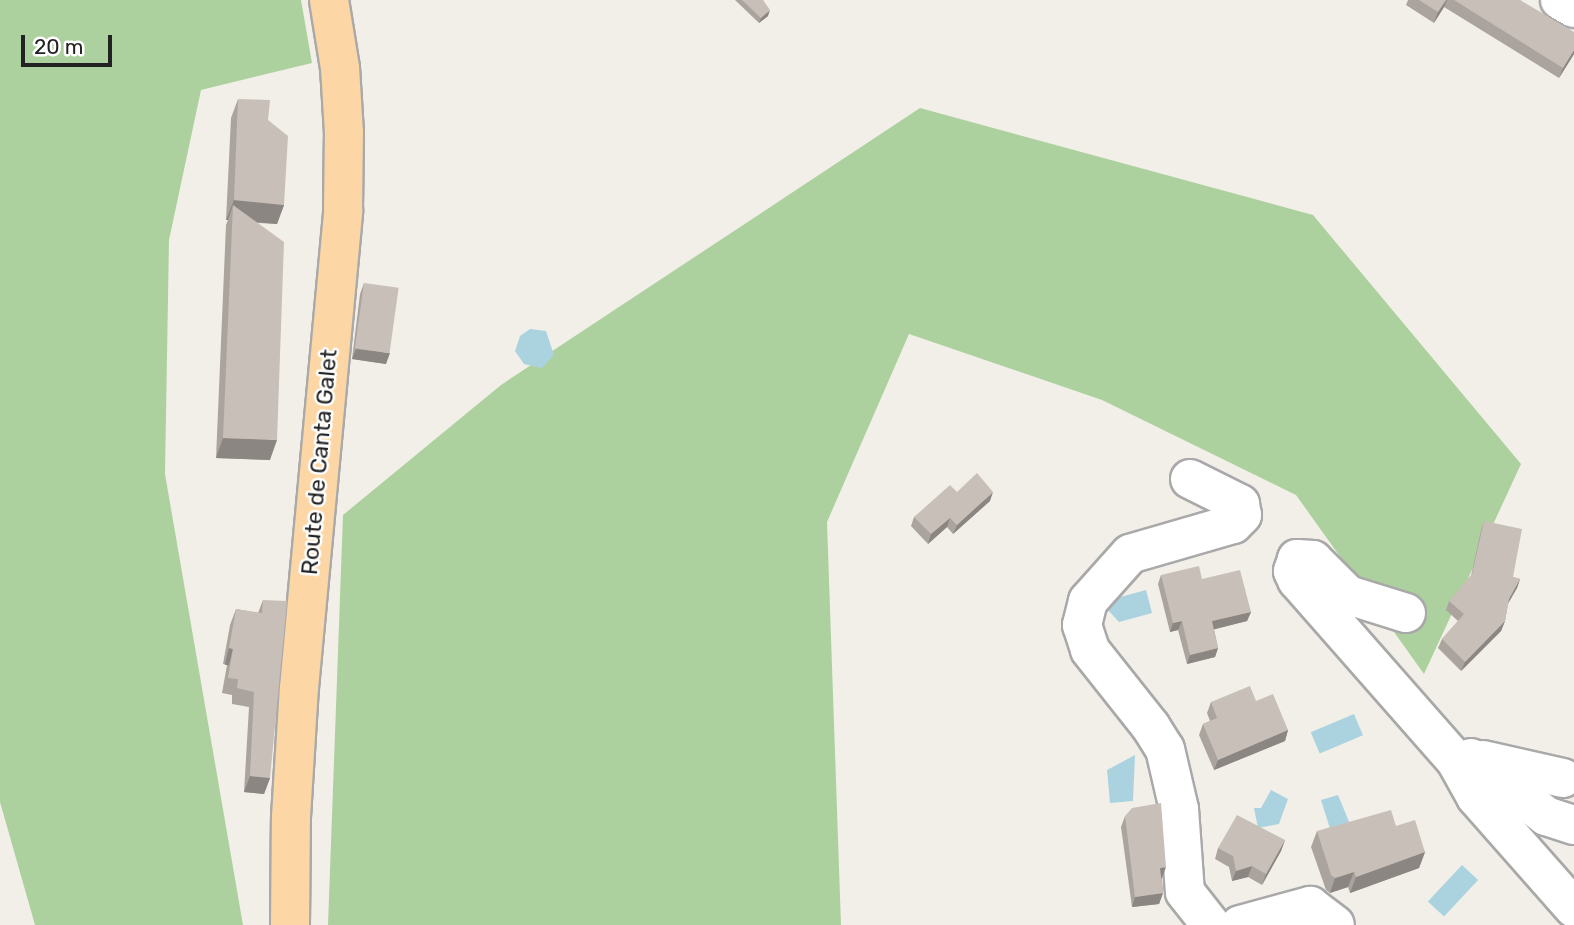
<!DOCTYPE html>
<html>
<head>
<meta charset="utf-8">
<style>
	body { margin:0 }
	#map { position:relative; width:1574px; height:925px; overflow:hidden; background:#f2efe9; font-family:Rubik,sans-serif }
	div>[style] { position:absolute }
	.forest>* { inset:0; background:#add19e }
	.water>* { inset:0; background:#aad3df; transform-origin:0 0 }
	.roads { filter:drop-shadow(2px 0 #a9a9a9) drop-shadow(-2px 0 #a9a9a9) drop-shadow(0 2px #a9a9a9) drop-shadow(0 -2px #a9a9a9) }
	.minor>* { height:38px; margin:-19px; padding:0 19px; transform-origin:19px; border-radius:19px; background:#fff }
	.major>* { height:38px; margin:-19px; padding:0 19px; transform-origin:19px; border-radius:19px; background:#fcd6a4 }
	.wall>* { inset:0; background:#aba49e }
	.shaded-wall>* { inset:0; background:#8b8681; transform-origin:0 0 }
	.building>* { inset:0; background:#c7bfb8; transform-origin:0 0 }
	span { translate:-50% -50%; white-space:nowrap; text-align:center; line-height:1.15; -webkit-text-stroke:5px #fff; paint-order:stroke }
	.street-label { font-size:23px; color:#222 }
	.scale { position:absolute; left:21px; top:35px; width:91px; height:32px; box-sizing:border-box; border:4px solid #222; border-top:0; padding-left:9px; font-size:21px; line-height:24px; white-space:nowrap; color:#222; -webkit-text-stroke:5px #fff; paint-order:stroke }
</style>
</head>
<body>
<div id="map">
	<div class="forest">
		<div style="clip-path:polygon(0 0,301px 0,312px 63px,201px 90px,169px 240px,165px 474px,243px 925px,35px 925px,0 802px)"></div>
		<div style="clip-path:polygon(920px 108px,1313px 215px,1521px 464px,1424px 674px,1296px 495px,1102px 400px,909px 334px,827px 522px,841px 925px,328px 925px,343px 515px,501px 385px)"></div>
	</div>
	<div class="water">
		<div style="clip-path:polygon(530px 329px,546px 331px,554px 355px,542px 368px,524px 364px,515px 351px,520px 336px)"></div>
		<div style="clip-path:polygon(1146px 590px,1152px 613px,1119px 622px,1108px 610px,1113px 599px)"></div>
		<div style="left:1354px;top:714px;width:23px;height:47px;rotate:67deg"></div>
		<div style="clip-path:polygon(1135px 755px,1133px 801px,1110px 803px,1107px 770px)"></div>
		<div style="clip-path:polygon(1271px 790px,1288px 799px,1279px 824px,1258px 828px,1254px 808px,1261px 808px)"></div>
		<div style="clip-path:polygon(1338px 795px,1352px 829px,1332px 835px,1321px 800px)"></div>
		<div style="left:1462px;top:865px;width:22px;height:50px;rotate:43deg"></div>
	</div>
	<div class="roads">
		<div class="minor">
			<div style="left:1560px;top:0;width:16px;rotate:30deg"></div>
			<div style="left:1190px;top:479px;width:56px;rotate:26.6deg"></div>
			<div style="left:1240px;top:504px;width:11px;rotate:80deg"></div>
			<div style="left:1242px;top:515px;width:13px;rotate:135deg"></div>
			<div style="left:1233px;top:524px;width:107px;rotate:163.8deg"></div>
			<div style="left:1130px;top:554px;width:63px;rotate:131.8deg"></div>
			<div style="left:1088px;top:601px;width:25px;rotate:104deg"></div>
			<div style="left:1082px;top:625px;width:26px;rotate:72deg"></div>
			<div style="left:1090px;top:650px;width:98px;rotate:51.6deg"></div>
			<div style="left:1151px;top:727px;width:26px;rotate:58deg"></div>
			<div style="left:1165px;top:749px;width:62px;rotate:76.9deg"></div>
			<div style="left:1179px;top:809px;width:83px;rotate:85.9deg"></div>
			<div style="left:1185px;top:892px;width:42px;rotate:51.8deg"></div>
			<div style="left:1406px;top:613px;width:61px;rotate:-162.8deg"></div>
			<div style="left:1348px;top:595px;width:49px;rotate:-135deg"></div>
			<div style="left:1313px;top:560px;width:16px;rotate:-176deg"></div>
			<div style="left:1297px;top:559px;width:13px;rotate:108deg"></div>
			<div style="left:1293px;top:571px;width:10px;rotate:66deg"></div>
			<div style="left:1297px;top:580px;width:241px;rotate:48.7deg"></div>
			<div style="left:1456px;top:761px;width:41px;rotate:60.9deg"></div>
			<div style="left:1476px;top:797px;width:148px;rotate:48.6deg"></div>
			<div style="left:1471px;top:758px;width:95px;rotate:37.7deg"></div>
			<div style="left:1546px;top:816px;width:29px;rotate:18deg"></div>
			<div style="left:1483px;top:760px;width:82px;rotate:12.7deg"></div>
			<div style="left:1240px;top:925px;width:73px;rotate:-15.2deg"></div>
			<div style="left:1310px;top:906px;width:31px;rotate:37deg"></div>
		</div>
		<div class="major">
			<div style="left:290px;top:925px;width:108px;rotate:-89.5deg"></div>
			<div style="left:291px;top:817px;width:129px;rotate:-86.5deg"></div>
			<div style="left:299px;top:688px;width:480px;rotate:-84.7deg"></div>
			<div style="left:343px;top:210px;width:77px;rotate:-89.3deg"></div>
			<div style="left:344px;top:133px;width:65px;rotate:-93.5deg"></div>
			<div style="left:340px;top:68px;width:69px;rotate:-99.2deg"></div>
		</div>
	</div>
	<div class="wall">
		<div style="clip-path:polygon(735px 0,763px 0,768px 16px,759px 23px)"></div>
		<div style="clip-path:polygon(1408px 0,1520px 0,1574px 54px,1559px 78px,1444px 7px,1434px 23px,1406px 5px)"></div>
		<div style="clip-path:polygon(238px 99px,268px 120px,284px 205px,277px 224px,258px 223px,270px 460px,216px 458px,226px 225px,228px 220px,226px 220px,231px 118px)"></div>
		<div style="clip-path:polygon(364px 283px,386px 364px,352px 359px,360px 294px)"></div>
		<div style="clip-path:polygon(957px 492px,990px 501px,953px 534px,947px 527px,928px 544px,911px 526px,914px 517px)"></div>
		<div style="clip-path:polygon(1484px 521px,1513px 577px,1520px 579px,1517px 588px,1508px 604px,1505px 621px,1501px 631px,1461px 671px,1438px 648px,1442px 639px,1458px 621px,1446px 610px,1449px 601px,1471px 576px,1481px 530px)"></div>
		<div style="clip-path:polygon(1161px 575px,1202px 579px,1251px 612px,1247px 621px,1214px 629px,1218px 648px,1215px 657px,1187px 664px,1178px 630px,1170px 632px,1158px 584px)"></div>
		<div style="clip-path:polygon(263px 600px,270px 778px,264px 794px,244px 792px,249px 707px,232px 704px,232px 695px,222px 693px,227px 665px,223px 664px,230px 625px,236px 609px,258px 613px)"></div>
		<div style="clip-path:polygon(1256px 701px,1288px 730px,1285px 741px,1214px 770px,1199px 735px,1203px 724px,1210px 721px,1207px 713px,1211px 702px)"></div>
		<div style="clip-path:polygon(1125px 816px,1162px 878px,1163px 893px,1159px 904px,1132px 907px,1121px 827px)"></div>
		<div style="clip-path:polygon(1396px 826px,1425px 852px,1419px 868px,1350px 893px,1348px 887px,1330px 893px,1326px 890px,1311px 847px,1317px 831px)"></div>
		<div style="clip-path:polygon(1285px 840px,1281px 851px,1262px 885px,1248px 877px,1232px 881px,1229px 867px,1215px 859px,1218px 848px)"></div>
	</div>
	<div class="shaded-wall">
		<div style="clip-path:polygon(1446px 0,1447px 0,1444px 7px,1434px 23px,1438px 12px)"></div>
		<div style="clip-path:polygon(770px 10px,768px 16px,759px 23px,761px 18px)"></div>
		<div style="clip-path:polygon(1574px 50px,1574px 54px,1559px 78px,1563px 68px)"></div>
		<div style="clip-path:polygon(234px 200px,284px 205px,277px 224px,233px 220px,233px 205px,228px 220px,226px 220px)"></div>
		<div style="clip-path:polygon(356px 349px,390px 353px,386px 364px,352px 359px)"></div>
		<div style="clip-path:polygon(223px 438px,277px 440px,270px 460px,216px 458px)"></div>
		<div style="clip-path:polygon(993px 492px,990px 501px,953px 534px,957px 525px)"></div>
		<div style="clip-path:polygon(950px 518px,947px 527px,928px 544px,931px 534px)"></div>
		<div style="clip-path:polygon(1520px 579px,1517px 588px,1505px 608px,1509px 599px)"></div>
		<div style="clip-path:polygon(1251px 612px,1247px 621px,1208px 631px,1212px 621px)"></div>
		<div style="clip-path:polygon(1182px 621px,1178px 630px,1170px 632px,1173px 623px)"></div>
		<div style="clip-path:polygon(1505px 621px,1501px 631px,1461px 671px,1465px 662px)"></div>
		<div style="left:229px;top:648px;width:4px;height:17px;rotate:14deg"></div>
		<div style="clip-path:polygon(1218px 648px,1215px 657px,1187px 664px,1190px 655px)"></div>
		<div style="clip-path:polygon(1288px 730px,1285px 741px,1214px 770px,1218px 760px)"></div>
		<div style="clip-path:polygon(250px 776px,270px 778px,264px 794px,244px 792px)"></div>
		<div style="clip-path:polygon(1285px 840px,1281px 851px,1262px 885px,1266px 874px)"></div>
		<div style="clip-path:polygon(1425px 852px,1419px 868px,1350px 893px,1356px 877px)"></div>
		<div style="clip-path:polygon(1252px 866px,1248px 877px,1232px 881px,1236px 871px)"></div>
		<div style="clip-path:polygon(1166px 867px,1162px 878px,1156px 879px,1160px 868px)"></div>
		<div style="clip-path:polygon(1354px 872px,1348px 887px,1330px 893px,1335px 878px)"></div>
		<div style="clip-path:polygon(1163px 893px,1159px 904px,1132px 907px,1135px 897px)"></div>
	</div>
	<div class="building">
		<div style="clip-path:polygon(742px 0,763px 0,770px 10px,761px 18px)"></div>
		<div style="clip-path:polygon(1419px 0,1446px 0,1438px 12px)"></div>
		<div style="clip-path:polygon(1454px 0,1520px 0,1574px 32px,1574px 50px,1563px 68px)"></div>
		<div style="clip-path:polygon(238px 99px,270px 100px,268px 120px,288px 136px,284px 205px,234px 200px)"></div>
		<div style="clip-path:polygon(233px 205px,284px 242px,277px 440px,223px 438px)"></div>
		<div style="left:364px;top:283px;width:35px;height:66px;rotate:8deg"></div>
		<div style="clip-path:polygon(977px 473px,993px 492px,957px 525px,950px 518px,931px 534px,914px 517px,950px 485px,957px 492px)"></div>
		<div style="clip-path:polygon(1484px 521px,1522px 529px,1513px 577px,1520px 579px,1509px 599px,1505px 621px,1465px 662px,1442px 639px,1464px 614px,1449px 601px,1472px 574px)"></div>
		<div style="clip-path:polygon(1199px 566px,1202px 579px,1240px 570px,1251px 612px,1212px 621px,1218px 648px,1190px 655px,1182px 621px,1173px 623px,1161px 575px)"></div>
		<div style="clip-path:polygon(263px 600px,287px 601px,270px 778px,250px 776px,254px 692px,237px 688px,238px 679px,228px 678px,233px 649px,229px 648px,236px 609px,262px 613px)"></div>
		<div style="clip-path:polygon(1250px 686px,1256px 701px,1273px 694px,1288px 730px,1218px 760px,1203px 724px,1217px 718px,1211px 702px)"></div>
		<div style="clip-path:polygon(1161px 803px,1166px 867px,1160px 868px,1163px 893px,1135px 897px,1125px 816px,1132px 808px)"></div>
		<div style="clip-path:polygon(1391px 810px,1396px 826px,1415px 820px,1425px 852px,1356px 877px,1354px 872px,1335px 878px,1331px 875px,1317px 831px)"></div>
		<div style="clip-path:polygon(1237px 815px,1285px 840px,1266px 874px,1252px 866px,1236px 871px,1233px 856px,1218px 848px)"></div>
	</div>
	<div class="street-label">
		<span style="left:319px;top:462px;rotate:-85deg">Route de Canta Galet</span>
	</div>
	<div class="scale">20 m</div>
</div>
</body>
</html>
